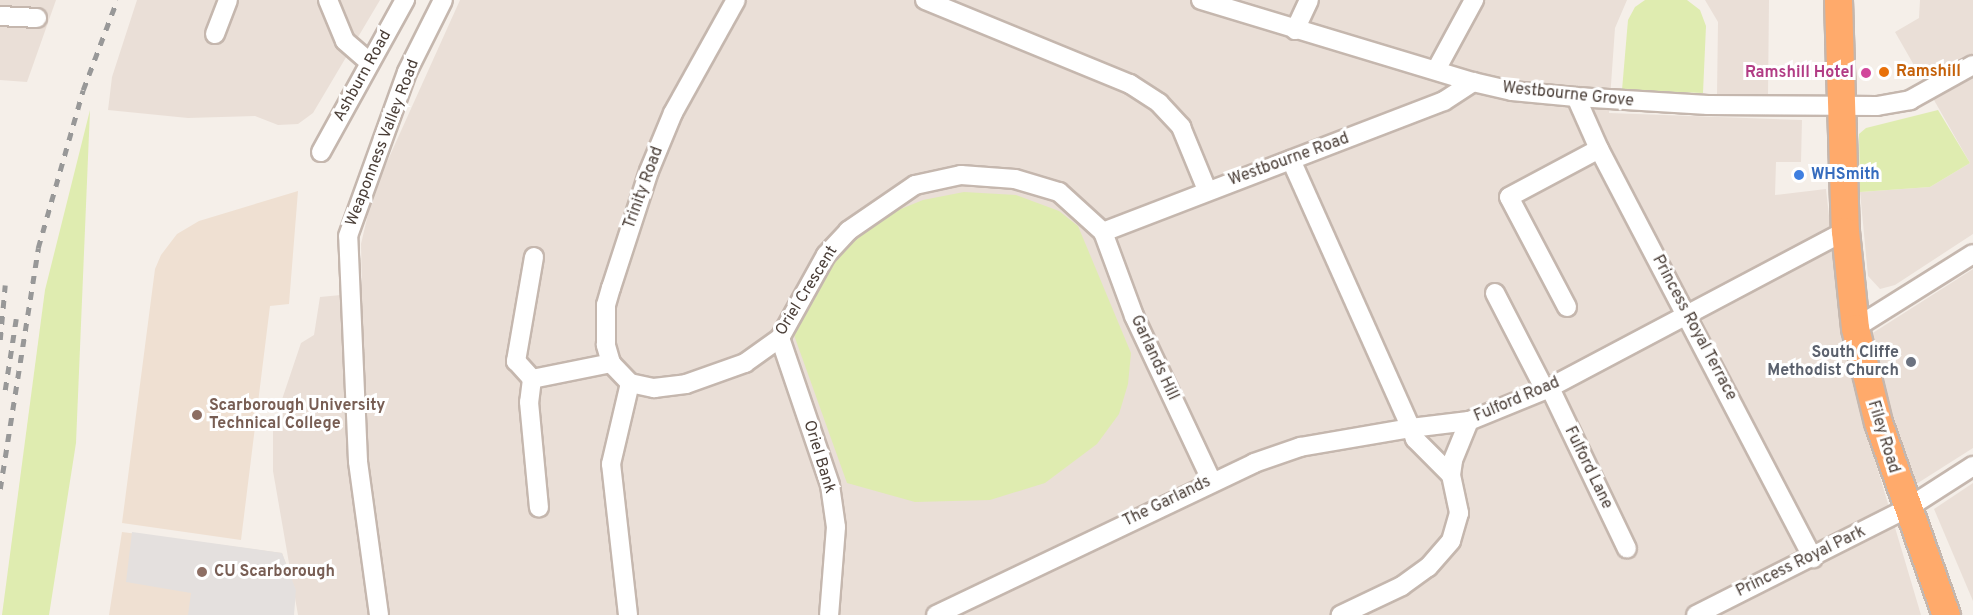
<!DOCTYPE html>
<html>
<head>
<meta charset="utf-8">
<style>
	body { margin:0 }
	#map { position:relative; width:1973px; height:615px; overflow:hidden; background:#f5efe9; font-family:Overpass,sans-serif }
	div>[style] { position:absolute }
	.residential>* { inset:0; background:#eadfd7 }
	.education>* { inset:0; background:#efe0d2 }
	.green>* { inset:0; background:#dfecb0 }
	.parking>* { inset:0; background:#e4e0de }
	.roads { filter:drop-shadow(2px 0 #c5b7ae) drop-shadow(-2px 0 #c5b7ae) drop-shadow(0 2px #c5b7ae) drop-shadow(0 -2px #c5b7ae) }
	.minor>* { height:18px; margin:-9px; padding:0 9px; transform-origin:9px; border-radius:9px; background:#fff }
	.highway>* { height:27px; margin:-13.5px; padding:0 13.5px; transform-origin:13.5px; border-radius:13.5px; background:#ffaa6b }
	.rail>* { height:4.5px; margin-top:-2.25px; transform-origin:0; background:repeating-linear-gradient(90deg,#989898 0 8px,transparent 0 16px) }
	.dots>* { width:16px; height:16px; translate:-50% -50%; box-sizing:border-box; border:3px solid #fff; border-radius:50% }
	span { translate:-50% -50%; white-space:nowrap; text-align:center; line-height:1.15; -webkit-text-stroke:6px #fff; paint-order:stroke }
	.food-label { font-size:16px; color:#c56008; font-weight:700 }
	.left { translate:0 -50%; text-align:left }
	.hotel-label { font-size:16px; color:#b23c85; font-weight:700 }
	.right { translate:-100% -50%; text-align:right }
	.street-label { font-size:16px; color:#4a3e37 }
	.shop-label { font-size:16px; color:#366cbe; font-weight:700 }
	.worship-label { font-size:16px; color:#5b616d; font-weight:700 }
	.education-label { font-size:16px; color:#785e54; font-weight:700 }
</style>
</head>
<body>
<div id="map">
	<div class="residential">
		<div style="clip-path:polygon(0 0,56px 0,27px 82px,0 80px)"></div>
		<div style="clip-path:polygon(137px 0,380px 0,313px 113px,298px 124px,278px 125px,255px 116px,188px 118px,108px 110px,112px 77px)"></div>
		<div style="clip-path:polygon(460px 0,1627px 0,1615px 28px,1609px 113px,1802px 120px,1801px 162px,1776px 162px,1775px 195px,1826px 189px,1841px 324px,1853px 386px,1921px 615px,298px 615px,273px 471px,273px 426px,301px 343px,314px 335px,320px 297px,362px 293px,361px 244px,373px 193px)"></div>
		<div style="clip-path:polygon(1705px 0,1769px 0,1768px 95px,1717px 94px,1718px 22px)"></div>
		<div style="clip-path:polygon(1920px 0,1973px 0,1973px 234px,1895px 285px,1880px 289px,1868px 276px,1860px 192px,1930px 187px,1970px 163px,1895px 32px,1919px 18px)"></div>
		<div style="clip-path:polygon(1973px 269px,1973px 448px,1910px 488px,1868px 336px)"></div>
		<div style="clip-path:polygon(1973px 483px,1973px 601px,1934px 509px)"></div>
	</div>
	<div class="education">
		<div style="clip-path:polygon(298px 191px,289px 304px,270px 306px,241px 540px,122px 523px,155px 269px,161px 255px,177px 234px,199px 221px)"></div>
		<div style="clip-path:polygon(122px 532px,282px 553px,296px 590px,293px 615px,109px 615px)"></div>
	</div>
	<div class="green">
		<div style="clip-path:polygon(1645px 0,1687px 0,1700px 10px,1706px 26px,1703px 93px,1622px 90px,1628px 20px,1635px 7px)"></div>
		<div style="clip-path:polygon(90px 110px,76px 443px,49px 615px,2px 615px,45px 290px)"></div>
		<div style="clip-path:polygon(1938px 110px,1970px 163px,1930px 187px,1860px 192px,1859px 134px,1866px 128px)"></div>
		<div style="clip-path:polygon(964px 192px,1016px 195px,1059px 211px,1078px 226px,1131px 353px,1128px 384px,1119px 414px,1097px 444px,1045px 483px,990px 500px,915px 502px,847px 483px,794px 335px,831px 259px,855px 236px,881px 217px,923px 200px)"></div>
	</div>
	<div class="parking">
		<div style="clip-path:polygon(132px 532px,282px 553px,296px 590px,294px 615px,188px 615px,191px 593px,126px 582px)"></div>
	</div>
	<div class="roads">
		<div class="minor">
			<div style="left:328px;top:0;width:44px;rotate:67.5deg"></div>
			<div style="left:345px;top:41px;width:33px;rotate:41deg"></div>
			<div style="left:925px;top:0;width:222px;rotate:22.3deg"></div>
			<div style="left:1130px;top:84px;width:35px;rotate:33deg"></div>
			<div style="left:1159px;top:103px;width:33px;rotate:47deg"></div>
			<div style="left:1181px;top:127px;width:68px;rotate:67.6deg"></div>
			<div style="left:1201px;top:0;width:284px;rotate:16.8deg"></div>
			<div style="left:1473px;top:82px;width:40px;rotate:13deg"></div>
			<div style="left:1512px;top:91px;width:64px;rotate:5.4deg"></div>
			<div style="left:1576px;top:97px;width:132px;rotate:3.5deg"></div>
			<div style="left:1708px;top:105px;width:169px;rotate:0.3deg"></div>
			<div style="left:1877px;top:106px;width:34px;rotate:-10deg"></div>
			<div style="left:1910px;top:100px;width:72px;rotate:-29.1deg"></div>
			<div style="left:0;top:16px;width:37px;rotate:3deg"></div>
			<div style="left:1295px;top:30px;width:33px;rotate:-65deg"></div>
			<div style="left:215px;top:34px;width:36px;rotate:-69deg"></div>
			<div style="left:1436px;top:70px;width:80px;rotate:-61.5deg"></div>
			<div style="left:1576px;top:97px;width:57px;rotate:66.1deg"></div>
			<div style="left:1599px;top:149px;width:462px;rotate:62.4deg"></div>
			<div style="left:321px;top:152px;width:174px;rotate:-61.1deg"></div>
			<div style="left:1291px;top:160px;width:294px;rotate:65.9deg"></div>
			<div style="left:1411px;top:428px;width:58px;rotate:-6.9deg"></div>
			<div style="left:1469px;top:421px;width:82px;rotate:-22.2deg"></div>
			<div style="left:1545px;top:390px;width:340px;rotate:-27.9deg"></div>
			<div style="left:1103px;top:232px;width:365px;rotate:-21deg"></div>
			<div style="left:1444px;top:101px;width:35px;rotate:-33deg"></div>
			<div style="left:534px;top:257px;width:106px;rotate:99.8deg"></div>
			<div style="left:516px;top:361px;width:24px;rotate:48deg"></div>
			<div style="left:532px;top:379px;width:81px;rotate:-11.4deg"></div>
			<div style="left:1495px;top:293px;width:109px;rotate:62.7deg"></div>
			<div style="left:1567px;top:307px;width:124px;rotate:-117.8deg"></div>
			<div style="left:1509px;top:197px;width:102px;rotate:-28.1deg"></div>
			<div style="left:1855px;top:328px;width:139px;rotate:-32.1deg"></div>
			<div style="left:780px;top:338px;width:155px;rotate:71.2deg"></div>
			<div style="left:830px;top:485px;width:42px;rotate:81.9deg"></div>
			<div style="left:836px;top:527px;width:88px;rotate:94.5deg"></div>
			<div style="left:532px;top:379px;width:23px;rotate:97deg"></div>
			<div style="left:529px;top:402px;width:106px;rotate:84.6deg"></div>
			<div style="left:630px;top:383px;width:25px;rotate:12deg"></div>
			<div style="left:654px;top:388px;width:32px;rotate:-7deg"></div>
			<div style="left:686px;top:384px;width:63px;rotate:-19.6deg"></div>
			<div style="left:745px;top:363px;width:43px;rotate:-35.5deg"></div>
			<div style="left:780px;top:338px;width:95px;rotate:-61deg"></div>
			<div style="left:826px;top:255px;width:33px;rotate:-47deg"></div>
			<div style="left:848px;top:231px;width:81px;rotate:-34.5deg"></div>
			<div style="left:915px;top:185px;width:47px;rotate:-12.3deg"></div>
			<div style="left:961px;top:175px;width:54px;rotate:4.2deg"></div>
			<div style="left:1015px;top:179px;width:46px;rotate:16.5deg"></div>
			<div style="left:1059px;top:192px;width:59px;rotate:42.3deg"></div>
			<div style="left:1103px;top:232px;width:90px;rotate:69.7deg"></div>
			<div style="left:1134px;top:316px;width:181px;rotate:64.8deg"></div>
			<div style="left:630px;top:383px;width:28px;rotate:-134deg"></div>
			<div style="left:611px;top:363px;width:19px;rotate:-106deg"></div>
			<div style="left:606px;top:345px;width:40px;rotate:-90deg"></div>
			<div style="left:606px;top:305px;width:18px;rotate:-74deg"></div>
			<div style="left:611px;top:288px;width:123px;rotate:-72deg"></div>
			<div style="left:649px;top:171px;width:63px;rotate:-67.5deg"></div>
			<div style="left:673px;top:113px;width:129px;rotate:-60.9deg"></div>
			<div style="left:1550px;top:388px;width:178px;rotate:64.4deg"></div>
			<div style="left:1451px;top:475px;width:15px;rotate:-82deg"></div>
			<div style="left:1453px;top:460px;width:42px;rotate:-67.7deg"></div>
			<div style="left:379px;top:615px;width:155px;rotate:-97.8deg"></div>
			<div style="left:358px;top:461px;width:225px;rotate:-92.5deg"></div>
			<div style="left:348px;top:236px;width:174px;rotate:-70.2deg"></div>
			<div style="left:407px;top:72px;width:80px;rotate:-63.4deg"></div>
			<div style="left:628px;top:615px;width:152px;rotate:-96.4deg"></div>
			<div style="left:611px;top:464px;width:83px;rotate:-76.8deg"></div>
			<div style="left:936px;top:615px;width:352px;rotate:-25.5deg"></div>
			<div style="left:1254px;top:463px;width:49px;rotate:-19.2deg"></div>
			<div style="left:1300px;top:447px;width:113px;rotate:-9.7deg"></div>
			<div style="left:1411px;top:428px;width:12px;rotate:70deg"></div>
			<div style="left:1415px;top:439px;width:51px;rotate:45deg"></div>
			<div style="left:1451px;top:475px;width:39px;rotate:78deg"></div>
			<div style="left:1459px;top:513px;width:29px;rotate:106deg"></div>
			<div style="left:1451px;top:541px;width:35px;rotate:131deg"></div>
			<div style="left:1428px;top:567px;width:32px;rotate:144deg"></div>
			<div style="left:1402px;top:586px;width:68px;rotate:154.6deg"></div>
			<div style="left:1696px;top:615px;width:235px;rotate:-26.8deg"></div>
			<div style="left:1906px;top:509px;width:80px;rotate:-32.7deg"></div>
		</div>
		<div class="highway">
			<div style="left:1838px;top:0;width:231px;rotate:88.3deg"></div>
			<div style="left:1845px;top:231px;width:98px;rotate:84.1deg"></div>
			<div style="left:1855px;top:328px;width:97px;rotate:76.3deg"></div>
			<div style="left:1878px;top:422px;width:205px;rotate:70.6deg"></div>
		</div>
	</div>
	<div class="rail">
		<div style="left:0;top:340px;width:55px;rotate:-84.8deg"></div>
		<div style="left:5px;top:390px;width:72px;rotate:-81.2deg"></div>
		<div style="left:0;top:489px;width:244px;rotate:-81deg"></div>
		<div style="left:38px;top:248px;width:164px;rotate:-74.1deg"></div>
		<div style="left:83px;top:90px;width:96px;rotate:-69.3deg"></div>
	</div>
	<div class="dots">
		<div style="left:1884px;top:72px;background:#e8710a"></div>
		<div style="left:1866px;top:73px;background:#d1479c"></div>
		<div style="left:1799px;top:175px;background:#3f7fe0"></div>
		<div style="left:1911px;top:362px;background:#6b7280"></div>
		<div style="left:197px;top:415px;background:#8d6e63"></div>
		<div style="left:202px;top:572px;background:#8d6e63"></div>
	</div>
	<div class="food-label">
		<span class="left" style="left:1896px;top:72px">Ramshill</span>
	</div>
	<div class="hotel-label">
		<span class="right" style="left:1854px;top:73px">Ramshill Hotel</span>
	</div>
	<div class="street-label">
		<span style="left:363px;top:76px;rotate:-61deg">Ashburn Road</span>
		<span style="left:1568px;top:95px;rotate:6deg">Westbourne Grove</span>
		<span style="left:383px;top:143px;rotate:-69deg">Weaponness Valley Road</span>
		<span style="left:1289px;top:160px;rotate:-20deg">Westbourne Road</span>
		<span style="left:644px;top:188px;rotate:-70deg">Trinity Road</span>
		<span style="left:807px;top:291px;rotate:-58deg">Oriel Crescent</span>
		<span style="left:1694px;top:328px;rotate:62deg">Princess Royal Terrace</span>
		<span style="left:1154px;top:358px;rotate:65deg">Garlands Hill</span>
		<span style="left:1517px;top:400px;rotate:-23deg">Fulford Road</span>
		<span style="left:1883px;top:437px;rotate:73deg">Filey Road</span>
		<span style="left:819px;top:457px;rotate:73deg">Oriel Bank</span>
		<span style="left:1588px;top:468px;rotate:64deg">Fulford Lane</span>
		<span style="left:1167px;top:502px;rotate:-26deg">The Garlands</span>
		<span style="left:1801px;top:562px;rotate:-26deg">Princess Royal Park</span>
	</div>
	<div class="shop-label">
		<span class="left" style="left:1811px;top:175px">WHSmith</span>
	</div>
	<div class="worship-label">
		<span class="right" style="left:1899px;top:362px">South Cliffe<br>Methodist Church</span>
	</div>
	<div class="education-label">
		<span class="left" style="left:209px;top:415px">Scarborough University<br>Technical College</span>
		<span class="left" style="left:214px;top:572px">CU Scarborough</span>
	</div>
</div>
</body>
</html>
